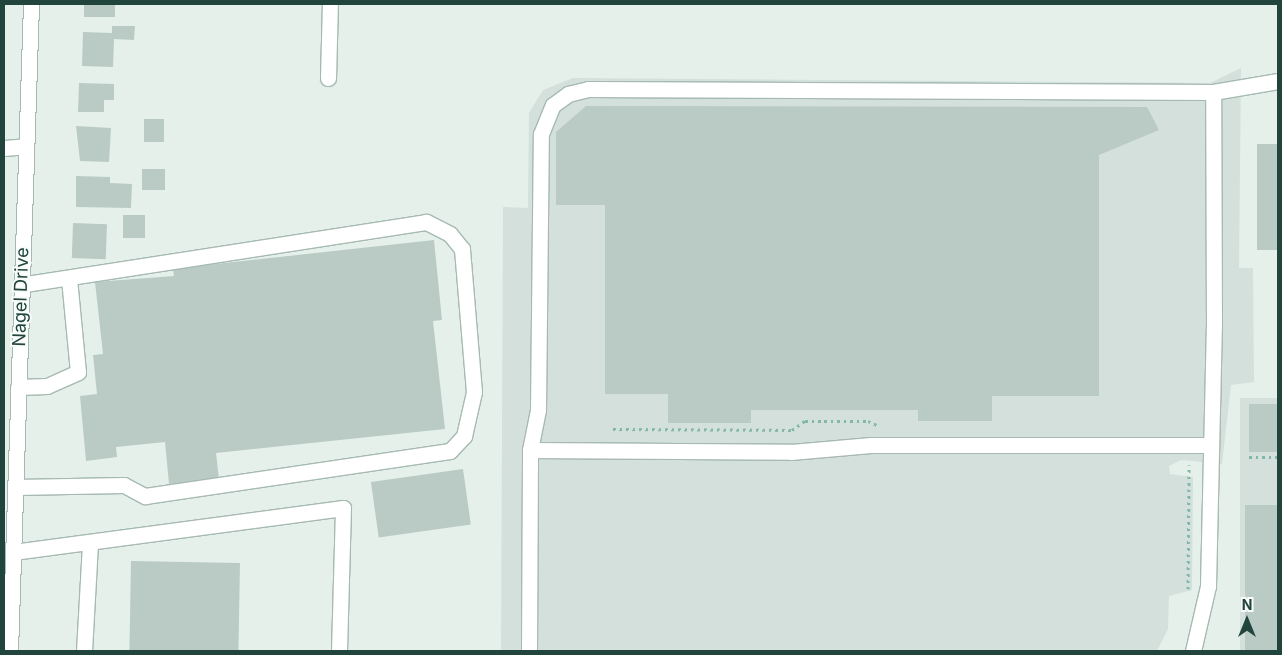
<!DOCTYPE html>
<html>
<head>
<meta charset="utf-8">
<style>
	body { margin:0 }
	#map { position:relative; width:1282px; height:655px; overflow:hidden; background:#e5f0eb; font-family:Inter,sans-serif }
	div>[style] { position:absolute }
	.built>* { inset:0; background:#d3e0db; transform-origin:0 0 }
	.building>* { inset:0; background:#bacbc5; transform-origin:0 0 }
	.path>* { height:3px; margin-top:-1.5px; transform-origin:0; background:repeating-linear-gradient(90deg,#82b7a9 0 2.5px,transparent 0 6.5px) }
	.roads { filter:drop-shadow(1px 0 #a6b9b3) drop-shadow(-1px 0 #a6b9b3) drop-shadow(0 1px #a6b9b3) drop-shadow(0 -1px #a6b9b3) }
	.minor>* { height:15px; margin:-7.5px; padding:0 7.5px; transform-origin:7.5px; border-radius:7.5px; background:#fff }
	span { translate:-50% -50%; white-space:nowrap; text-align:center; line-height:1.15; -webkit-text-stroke:4px #f7fbf9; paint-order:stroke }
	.street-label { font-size:18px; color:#21443d }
	.frame { position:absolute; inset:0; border:5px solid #21443d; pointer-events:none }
	.north { position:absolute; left:1222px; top:595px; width:50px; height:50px; -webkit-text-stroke:4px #f7fbf9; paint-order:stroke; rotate:0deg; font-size:14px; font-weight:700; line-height:20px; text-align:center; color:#21443d }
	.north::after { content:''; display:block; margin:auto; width:18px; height:22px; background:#21443d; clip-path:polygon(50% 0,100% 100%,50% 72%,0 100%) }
</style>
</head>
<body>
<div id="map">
	<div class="built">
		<div style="clip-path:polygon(1241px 68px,1239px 268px,1253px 268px,1254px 382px,1231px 385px,1222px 464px,1181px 460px,1169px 466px,1170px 474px,1193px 477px,1192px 590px,1169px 596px,1168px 629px,1157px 651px,501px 651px,503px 207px,528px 208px,529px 113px,543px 90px,573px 78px,1210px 83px)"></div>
		<div style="left:1240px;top:398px;width:38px;height:253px"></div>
	</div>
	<div class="building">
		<div style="left:84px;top:4px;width:31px;height:13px"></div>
		<div style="clip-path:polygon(112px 26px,135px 26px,134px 40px,114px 39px,113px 67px,82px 66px,83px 32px,112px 33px)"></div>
		<div style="clip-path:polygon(79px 83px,114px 84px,114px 100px,104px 100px,104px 112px,78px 112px)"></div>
		<div style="clip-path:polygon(586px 106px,1147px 107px,1159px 130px,1099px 155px,1099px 396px,992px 396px,992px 421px,918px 421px,918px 410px,751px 410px,751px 423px,668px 423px,668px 394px,605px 394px,605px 205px,556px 205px,556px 132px)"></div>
		<div style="left:144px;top:119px;width:20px;height:23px"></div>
		<div style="clip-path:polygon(76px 126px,111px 128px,109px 162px,80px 161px)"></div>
		<div style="left:1257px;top:144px;width:21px;height:106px"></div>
		<div style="left:142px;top:169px;width:23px;height:21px"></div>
		<div style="clip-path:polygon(76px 176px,110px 177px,110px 183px,132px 184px,131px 208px,76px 207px)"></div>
		<div style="left:123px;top:215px;width:22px;height:23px"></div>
		<div style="left:73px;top:223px;width:34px;height:35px;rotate:2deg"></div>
		<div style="clip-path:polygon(434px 240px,442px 320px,433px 321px,445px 429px,216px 453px,219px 479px,169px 484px,165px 442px,116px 447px,117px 457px,86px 461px,80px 396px,97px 394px,93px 355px,103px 354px,95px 282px,174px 276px,172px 263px,188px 261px,188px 267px)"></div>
		<div style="left:1249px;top:404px;width:29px;height:48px"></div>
		<div style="left:463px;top:469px;width:56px;height:93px;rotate:82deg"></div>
		<div style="left:1245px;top:505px;width:33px;height:146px"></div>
		<div style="left:131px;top:561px;width:109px;height:90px;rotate:1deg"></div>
	</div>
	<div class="path">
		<div style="left:613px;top:429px;width:179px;rotate:0.3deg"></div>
		<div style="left:792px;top:430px;width:16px;rotate:-35deg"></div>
		<div style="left:805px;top:421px;width:63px"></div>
		<div style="left:868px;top:421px;width:12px;rotate:24deg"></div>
		<div style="left:1249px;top:457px;width:29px"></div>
		<div style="left:1188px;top:589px;width:124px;rotate:-89.5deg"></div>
	</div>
	<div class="roads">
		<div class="minor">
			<div style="left:328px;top:78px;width:74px;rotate:-88.5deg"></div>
			<div style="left:4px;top:148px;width:22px;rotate:-5deg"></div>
			<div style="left:18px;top:387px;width:29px;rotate:-2deg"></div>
			<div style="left:47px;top:386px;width:34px;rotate:-24deg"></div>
			<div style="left:78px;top:372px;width:94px;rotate:-95.5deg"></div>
			<div style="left:530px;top:450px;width:261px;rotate:0.4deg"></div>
			<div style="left:791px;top:452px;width:80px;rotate:-5deg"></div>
			<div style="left:871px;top:445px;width:339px"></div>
			<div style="left:15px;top:487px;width:109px;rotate:-1.1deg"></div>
			<div style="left:124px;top:485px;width:24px;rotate:28deg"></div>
			<div style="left:145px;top:496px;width:308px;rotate:-8.4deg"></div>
			<div style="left:450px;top:451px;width:21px;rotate:-47deg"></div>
			<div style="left:464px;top:436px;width:45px;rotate:-77.2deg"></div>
			<div style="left:474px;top:392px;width:144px;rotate:-94.8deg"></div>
			<div style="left:462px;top:249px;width:19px;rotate:-129deg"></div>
			<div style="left:450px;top:234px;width:27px;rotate:-153deg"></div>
			<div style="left:426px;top:222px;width:410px;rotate:171.2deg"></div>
			<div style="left:13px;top:552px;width:333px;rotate:-7.6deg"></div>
			<div style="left:343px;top:508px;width:143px;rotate:91.6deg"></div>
			<div style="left:10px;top:651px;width:647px;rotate:-88.14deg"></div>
			<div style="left:84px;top:651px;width:109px;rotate:-86.8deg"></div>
			<div style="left:529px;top:651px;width:201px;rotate:-89.7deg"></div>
			<div style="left:530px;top:450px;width:41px;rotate:-78.7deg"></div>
			<div style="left:538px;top:410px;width:276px;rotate:-89.4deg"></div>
			<div style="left:541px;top:134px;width:31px;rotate:-68deg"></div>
			<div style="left:553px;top:105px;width:19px;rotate:-36deg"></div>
			<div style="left:568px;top:94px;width:21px;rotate:-14deg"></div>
			<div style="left:588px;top:89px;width:625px;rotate:0.28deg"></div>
			<div style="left:1213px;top:92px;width:66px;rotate:-9.6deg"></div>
			<div style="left:1193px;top:651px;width:67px;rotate:-77deg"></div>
			<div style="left:1208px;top:586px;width:260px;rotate:-88.7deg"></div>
			<div style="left:1214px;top:326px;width:234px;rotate:-90.2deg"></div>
		</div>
	</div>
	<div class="street-label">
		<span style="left:21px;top:297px;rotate:-88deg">Nagel Drive</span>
	</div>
	<div class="frame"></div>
	<div class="north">N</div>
</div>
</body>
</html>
